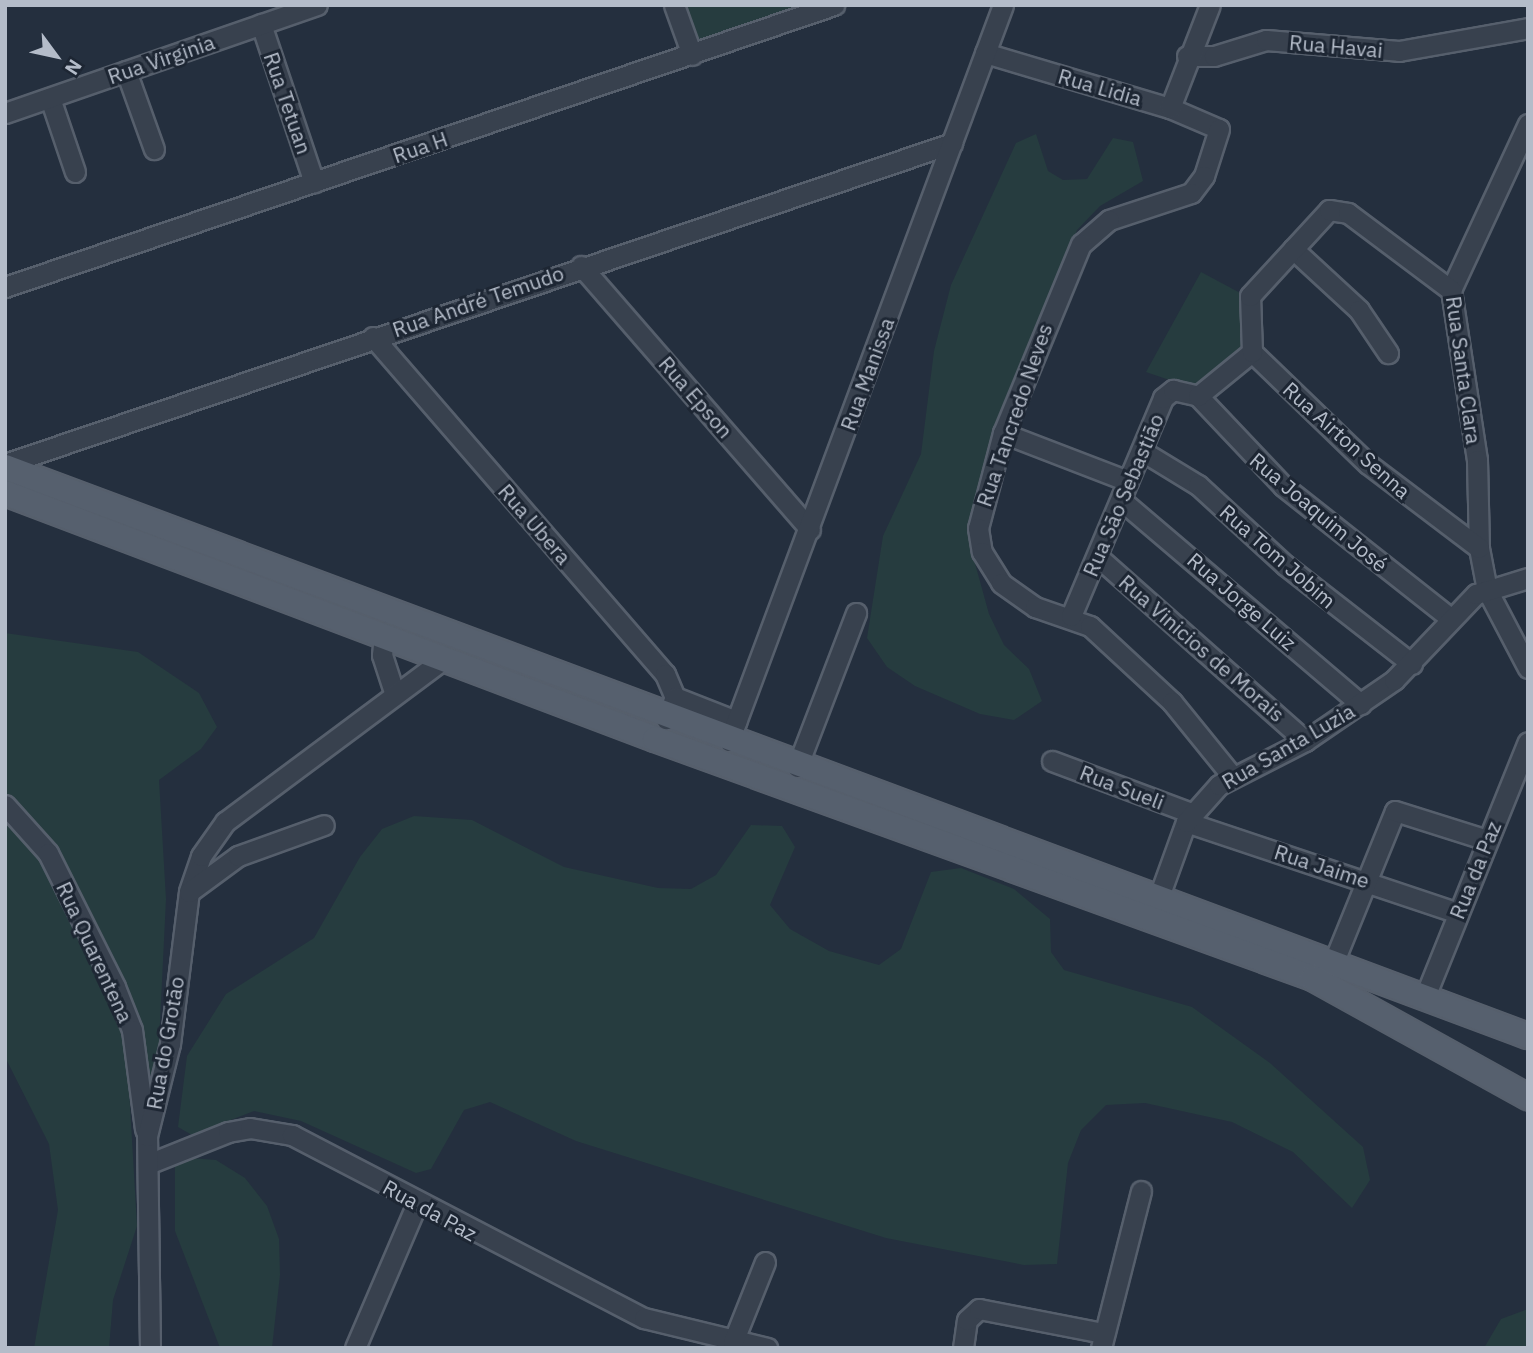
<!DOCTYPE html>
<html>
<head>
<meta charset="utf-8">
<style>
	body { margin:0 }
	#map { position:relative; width:1533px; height:1353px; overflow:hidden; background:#242f3e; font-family:"IBM Plex Sans",sans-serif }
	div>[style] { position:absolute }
	.green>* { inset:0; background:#263c3f }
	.roads { filter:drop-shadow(2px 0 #565f6c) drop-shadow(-2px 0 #565f6c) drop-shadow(0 2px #565f6c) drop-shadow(0 -2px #565f6c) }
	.minor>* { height:19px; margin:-9.5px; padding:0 9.5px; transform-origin:9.5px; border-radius:9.5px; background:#38414e }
	.major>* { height:24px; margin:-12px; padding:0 12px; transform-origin:12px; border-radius:12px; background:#56606e }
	span { translate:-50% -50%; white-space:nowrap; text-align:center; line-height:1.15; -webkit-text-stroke:6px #1d2633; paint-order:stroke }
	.street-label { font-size:21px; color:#b4bcc9 }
	.frame { position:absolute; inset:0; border:7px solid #b4bcc9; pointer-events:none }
	.north { position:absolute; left:21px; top:21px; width:70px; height:70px; -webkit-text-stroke:5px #1d2633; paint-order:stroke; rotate:123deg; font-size:19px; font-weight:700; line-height:28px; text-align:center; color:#b4bcc9 }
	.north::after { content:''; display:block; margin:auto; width:24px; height:32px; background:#b4bcc9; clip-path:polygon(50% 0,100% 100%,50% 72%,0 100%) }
</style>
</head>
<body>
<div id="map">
	<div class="green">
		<div style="clip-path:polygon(674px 5px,834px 5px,692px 55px)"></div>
		<div style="clip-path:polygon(1036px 134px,1048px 171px,1063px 180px,1087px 179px,1113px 138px,1133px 142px,1143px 181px,1100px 206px,1077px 230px,977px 493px,971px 549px,989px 614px,1004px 645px,1029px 669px,1042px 701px,1014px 720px,980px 714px,915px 686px,887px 667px,867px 638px,883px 536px,921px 454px,934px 351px,951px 285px,1016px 143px)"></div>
		<div style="clip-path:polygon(1201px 272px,1244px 295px,1248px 343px,1200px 387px,1190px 387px,1146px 372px)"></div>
		<div style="clip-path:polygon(5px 633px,138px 652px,199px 693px,217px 727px,201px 749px,159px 780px,166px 899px,159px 1043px,151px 1075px,128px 1071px,137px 1226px,113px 1300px,109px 1348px,34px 1348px,58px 1210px,49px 1144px,5px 1057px)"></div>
		<div style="clip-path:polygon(414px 816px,472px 820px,564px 867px,658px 888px,691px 889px,716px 875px,751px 825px,782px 826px,795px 847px,770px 905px,790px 929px,829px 951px,879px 965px,901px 949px,931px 872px,961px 868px,1014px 889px,1050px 919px,1051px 952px,1064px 970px,1192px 1007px,1270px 1063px,1363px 1147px,1370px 1180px,1352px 1208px,1293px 1152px,1232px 1122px,1145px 1103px,1106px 1105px,1081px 1130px,1068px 1163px,1057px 1264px,1024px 1265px,886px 1238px,576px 1141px,490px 1102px,464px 1110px,431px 1169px,416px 1173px,301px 1121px,254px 1111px,192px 1135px,178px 1127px,187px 1056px,226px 994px,314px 938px,360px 857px,382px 829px)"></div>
		<div style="clip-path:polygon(190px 1158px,216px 1160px,245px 1178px,267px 1206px,279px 1239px,280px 1275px,272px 1348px,220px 1348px,175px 1231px,175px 1166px)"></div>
		<div style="clip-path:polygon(1528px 1309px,1528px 1348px,1484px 1348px,1501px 1319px)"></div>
	</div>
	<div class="roads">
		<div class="minor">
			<div style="left:674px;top:5px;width:53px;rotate:70.2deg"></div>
			<div style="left:261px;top:24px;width:167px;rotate:71.5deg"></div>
			<div style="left:985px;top:53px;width:193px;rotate:16.6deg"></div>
			<div style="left:1170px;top:108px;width:53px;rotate:23.2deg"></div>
			<div style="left:1219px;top:129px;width:49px;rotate:107.7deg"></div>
			<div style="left:1204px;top:176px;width:21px;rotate:127deg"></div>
			<div style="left:1191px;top:193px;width:86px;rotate:161.8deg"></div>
			<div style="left:1109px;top:220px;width:37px;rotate:139deg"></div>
			<div style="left:1081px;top:244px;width:204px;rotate:112.4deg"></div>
			<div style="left:1003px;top:433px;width:98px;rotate:104.7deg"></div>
			<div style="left:978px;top:528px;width:24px;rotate:81deg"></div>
			<div style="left:982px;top:552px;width:36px;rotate:58deg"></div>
			<div style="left:1001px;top:583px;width:42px;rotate:35.2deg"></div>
			<div style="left:1035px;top:607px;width:58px;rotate:19.1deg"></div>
			<div style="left:1090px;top:626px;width:112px;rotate:42.8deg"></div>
			<div style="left:1172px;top:702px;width:95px;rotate:51deg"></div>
			<div style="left:1187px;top:56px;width:27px"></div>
			<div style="left:1214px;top:56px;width:54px;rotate:-17.1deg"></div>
			<div style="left:1266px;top:40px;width:133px;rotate:4.7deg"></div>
			<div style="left:1399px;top:51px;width:131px;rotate:-10.1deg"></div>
			<div style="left:126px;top:71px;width:83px;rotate:70.3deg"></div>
			<div style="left:50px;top:98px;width:78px;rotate:71.3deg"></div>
			<div style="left:1170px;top:108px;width:110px;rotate:-68.8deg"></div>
			<div style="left:5px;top:113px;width:330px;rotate:-19.1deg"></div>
			<div style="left:1528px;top:124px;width:183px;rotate:114.9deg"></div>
			<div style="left:1451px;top:290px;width:172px;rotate:81.3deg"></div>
			<div style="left:1477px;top:460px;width:88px;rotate:88.7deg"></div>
			<div style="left:1479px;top:548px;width:43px;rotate:79.2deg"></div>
			<div style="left:1487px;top:590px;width:88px;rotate:62.3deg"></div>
			<div style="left:1293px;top:249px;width:90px;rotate:42.7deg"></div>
			<div style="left:1359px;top:310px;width:52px;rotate:56deg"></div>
			<div style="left:581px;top:266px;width:349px;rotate:49deg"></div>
			<div style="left:5px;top:287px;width:876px;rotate:-18.79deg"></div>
			<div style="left:373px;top:337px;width:446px;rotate:49.1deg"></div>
			<div style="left:665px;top:674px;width:25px;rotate:67deg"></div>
			<div style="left:675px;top:697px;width:24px;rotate:112deg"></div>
			<div style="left:1252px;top:352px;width:161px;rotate:44deg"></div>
			<div style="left:1368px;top:464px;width:139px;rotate:37.1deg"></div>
			<div style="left:1198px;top:396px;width:124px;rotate:46.6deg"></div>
			<div style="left:1283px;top:486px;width:213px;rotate:38.3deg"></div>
			<div style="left:1003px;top:433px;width:134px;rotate:21deg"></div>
			<div style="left:1142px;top:451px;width:66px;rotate:31.3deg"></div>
			<div style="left:1198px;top:485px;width:118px;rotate:42.6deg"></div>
			<div style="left:1285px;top:565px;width:161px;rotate:37.9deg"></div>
			<div style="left:5px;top:464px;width:1000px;rotate:-18.72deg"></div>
			<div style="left:1121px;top:500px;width:315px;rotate:40.4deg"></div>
			<div style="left:1098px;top:557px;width:277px;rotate:41.6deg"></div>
			<div style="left:1071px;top:616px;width:237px;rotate:-67.1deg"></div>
			<div style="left:1163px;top:398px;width:13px;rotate:-39deg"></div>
			<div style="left:1173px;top:390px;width:26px;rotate:13deg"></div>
			<div style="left:1198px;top:396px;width:70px;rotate:-39.2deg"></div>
			<div style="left:1252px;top:352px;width:56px;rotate:-92deg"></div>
			<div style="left:1250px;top:296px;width:117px;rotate:-47.4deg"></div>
			<div style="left:1329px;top:210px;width:19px;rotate:9deg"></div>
			<div style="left:1348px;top:213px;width:129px;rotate:36.8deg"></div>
			<div style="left:384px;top:636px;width:19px;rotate:96deg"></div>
			<div style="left:382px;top:655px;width:38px;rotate:72deg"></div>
			<div style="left:675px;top:697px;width:66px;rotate:21.5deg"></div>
			<div style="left:729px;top:741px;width:785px;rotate:-69.58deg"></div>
			<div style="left:1052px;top:761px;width:148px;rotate:20.5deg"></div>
			<div style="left:797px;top:767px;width:165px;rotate:-69deg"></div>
			<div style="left:5px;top:805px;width:64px;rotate:48.1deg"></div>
			<div style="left:48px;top:853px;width:150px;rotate:63.4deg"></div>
			<div style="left:115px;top:987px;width:46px;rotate:68.4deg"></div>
			<div style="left:132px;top:1030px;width:100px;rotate:82.5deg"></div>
			<div style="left:1186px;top:822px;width:287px;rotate:18.5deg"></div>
			<div style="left:189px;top:891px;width:37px;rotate:-71deg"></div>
			<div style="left:201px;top:856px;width:42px;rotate:-54.8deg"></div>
			<div style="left:225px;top:822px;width:273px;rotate:-36.7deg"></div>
			<div style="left:1157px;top:902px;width:85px;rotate:-70.1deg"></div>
			<div style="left:1186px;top:822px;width:50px;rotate:-48.3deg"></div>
			<div style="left:1219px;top:785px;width:97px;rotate:-27.1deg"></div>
			<div style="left:1305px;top:741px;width:108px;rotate:-34.4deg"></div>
			<div style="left:1394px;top:680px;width:119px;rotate:-46.4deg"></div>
			<div style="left:1476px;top:594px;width:54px;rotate:-17.1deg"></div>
			<div style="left:1332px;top:966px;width:167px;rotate:-67.9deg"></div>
			<div style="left:1395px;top:811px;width:96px;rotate:17.5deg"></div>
			<div style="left:1424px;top:999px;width:277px;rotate:-68deg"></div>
			<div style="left:148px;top:1164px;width:86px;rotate:-21.8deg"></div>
			<div style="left:228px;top:1132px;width:22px;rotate:-10deg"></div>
			<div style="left:250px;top:1128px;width:43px;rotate:9.5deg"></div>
			<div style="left:292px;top:1135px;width:397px;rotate:27.5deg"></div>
			<div style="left:644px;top:1318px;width:127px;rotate:13.7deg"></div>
			<div style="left:733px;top:1342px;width:86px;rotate:-68.2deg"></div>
			<div style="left:150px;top:1348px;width:212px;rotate:-90.8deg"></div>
			<div style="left:147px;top:1136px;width:95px;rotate:-76deg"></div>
			<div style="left:170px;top:1044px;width:153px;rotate:-82.9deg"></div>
			<div style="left:189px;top:892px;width:61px;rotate:-36.3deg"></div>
			<div style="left:238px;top:856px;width:91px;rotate:-19.8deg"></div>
			<div style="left:355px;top:1348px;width:158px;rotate:-66.8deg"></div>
			<div style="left:963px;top:1348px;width:28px;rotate:-82deg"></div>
			<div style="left:967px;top:1320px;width:16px;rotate:-43deg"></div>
			<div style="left:979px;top:1309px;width:126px;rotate:11deg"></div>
			<div style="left:1101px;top:1348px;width:162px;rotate:-75.7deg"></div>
		</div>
		<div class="major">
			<div style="left:5px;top:467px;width:1626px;rotate:20.49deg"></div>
			<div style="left:5px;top:493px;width:695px;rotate:20.73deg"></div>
			<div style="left:655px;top:739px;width:700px;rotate:19.96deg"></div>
			<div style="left:1313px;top:978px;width:246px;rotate:29deg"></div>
		</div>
	</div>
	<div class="street-label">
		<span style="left:1336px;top:46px;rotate:5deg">Rua Havai</span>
		<span style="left:161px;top:59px;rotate:-19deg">Rua Virginia</span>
		<span style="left:1100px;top:87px;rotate:16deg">Rua Lidia</span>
		<span style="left:288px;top:103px;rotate:71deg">Rua Tetuan</span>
		<span style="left:420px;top:147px;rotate:-19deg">Rua H</span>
		<span style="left:478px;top:301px;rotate:-19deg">Rua André Temudo</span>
		<span style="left:1464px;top:370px;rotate:82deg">Rua Santa Clara</span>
		<span style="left:867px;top:374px;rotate:-70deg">Rua Manissa</span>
		<span style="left:696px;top:397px;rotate:49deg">Rua Epson</span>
		<span style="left:1014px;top:415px;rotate:-71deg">Rua Tancredo Neves</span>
		<span style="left:1347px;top:440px;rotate:42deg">Rua Airton Senna</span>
		<span style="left:1123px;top:495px;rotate:-67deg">Rua Sāo Sebastiāo</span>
		<span style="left:1319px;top:512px;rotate:40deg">Rua Joaquim José</span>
		<span style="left:535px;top:524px;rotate:49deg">Rua Ubera</span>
		<span style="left:1278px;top:556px;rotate:41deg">Rua Tom Jobim</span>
		<span style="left:1242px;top:601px;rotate:41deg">Rua Jorge Luiz</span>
		<span style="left:1202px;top:648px;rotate:41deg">Rua Vinicios de Morais</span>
		<span style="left:1288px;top:746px;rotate:-30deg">Rua Santa Luzia</span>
		<span style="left:1122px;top:787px;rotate:21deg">Rua Sueli</span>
		<span style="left:1322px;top:866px;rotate:18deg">Rua Jaime</span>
		<span style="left:1475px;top:870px;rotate:-68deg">Rua da Paz</span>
		<span style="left:95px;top:952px;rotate:65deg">Rua Quarentena</span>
		<span style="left:165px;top:1043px;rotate:-80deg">Rua do Grotão</span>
		<span style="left:430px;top:1210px;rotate:29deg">Rua da Paz</span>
	</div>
	<div class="frame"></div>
	<div class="north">N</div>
</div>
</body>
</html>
